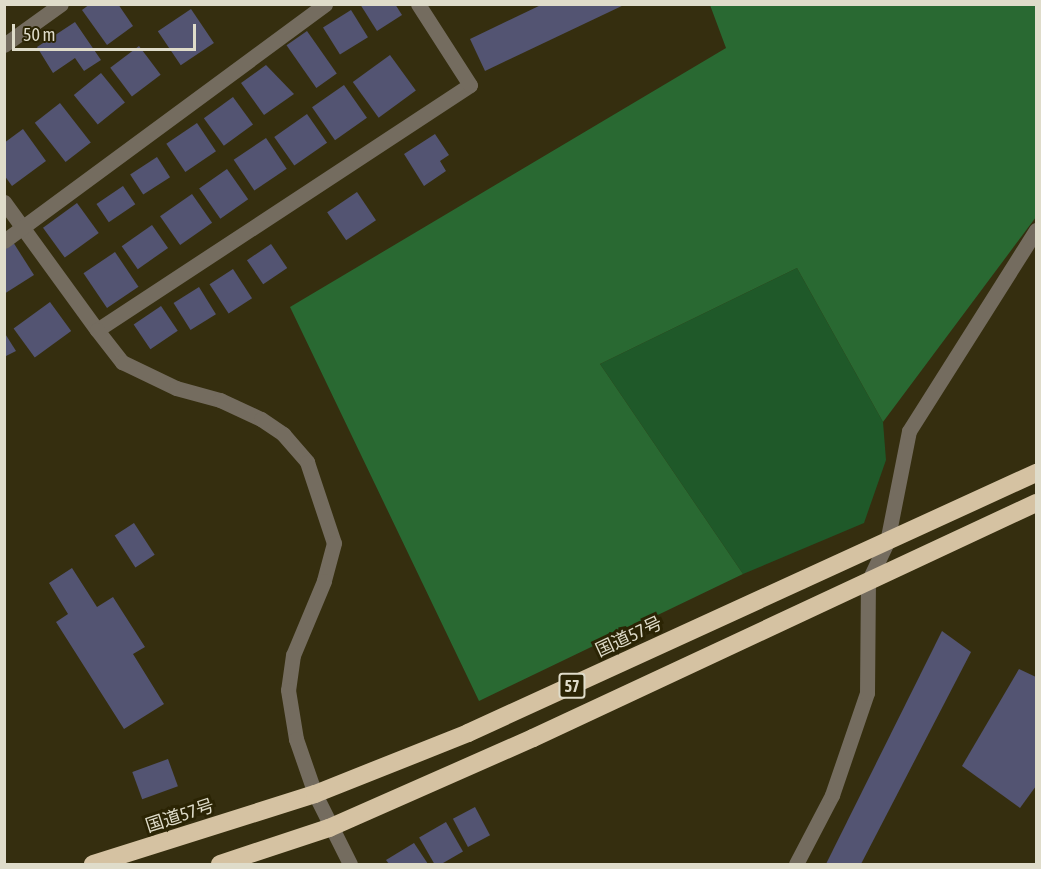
<!DOCTYPE html>
<html>
<head>
<meta charset="utf-8">
<style>
	body { margin:0 }
	#map { position:relative; width:1041px; height:869px; overflow:hidden; background:#352e0f; font-family:"Asap Condensed","Noto Sans JP",sans-serif }
	div>[style] { position:absolute }
	.green>* { inset:0; background:#1f5929 }
	.forest>* { inset:0; background:#296932 }
	.building>* { inset:0; background:#535472; transform-origin:0 0 }
	.minor>* { height:15px; margin:-7.5px; padding:0 7.5px; transform-origin:7.5px; border-radius:7.5px; background:#746c5f }
	.highway>* { height:18px; margin:-9px; padding:0 9px; transform-origin:9px; border-radius:9px; background:#d5c2a2 }
	span { translate:-50% -50%; white-space:nowrap; text-align:center; line-height:1.15; -webkit-text-stroke:6px #2b2404; paint-order:stroke }
	.shield-label span { padding:2px 4px; background:#2b2404; border:2px solid; border-radius:4px; -webkit-text-stroke-width:0 }
	.shield-label { font-size:16px; color:#dfdcca; font-weight:700 }
	.street-label { font-size:18px; color:#dfdcca }
	.frame { position:absolute; inset:0; border:6px solid #dfdcca; pointer-events:none }
	.scale { position:absolute; left:12px; top:24px; width:184px; height:27px; box-sizing:border-box; border:3px solid #dfdcca; border-top:0; padding-left:8px; font-size:18px; line-height:21px; white-space:nowrap; color:#dfdcca; -webkit-text-stroke:4px #2b2404; paint-order:stroke }
</style>
</head>
<body>
<div id="map">
	<div class="green">
		<div style="clip-path:polygon(797px 268px,883px 422px,886px 460px,864px 523px,743px 574px,600px 364px)"></div>
	</div>
	<div class="forest">
		<div style="clip-path:polygon(710px 5px,1036px 5px,1036px 217px,883px 422px,797px 268px,600px 364px,743px 574px,479px 701px,290px 307px,726px 48px)"></div>
	</div>
	<div class="building">
		<div style="clip-path:polygon(90px 4px,118px 4px,133px 26px,107px 45px,82px 10px)"></div>
		<div style="clip-path:polygon(360px 4px,395px 4px,402px 15px,377px 31px)"></div>
		<div style="clip-path:polygon(543px 4px,626px 4px,485px 71px,470px 39px)"></div>
		<div style="left:191px;top:9px;width:41px;height:40px;rotate:56deg"></div>
		<div style="left:351px;top:10px;width:32px;height:33px;rotate:58deg"></div>
		<div style="clip-path:polygon(75px 22px,101px 60px,84px 71px,75px 58px,53px 73px,37px 47px)"></div>
		<div style="left:307px;top:31px;width:52px;height:25px;rotate:55deg"></div>
		<div style="left:139px;top:46px;width:36px;height:36px;rotate:53deg"></div>
		<div style="left:390px;top:55px;width:44px;height:46px;rotate:54deg"></div>
		<div style="clip-path:polygon(266px 65px,294px 94px,264px 115px,241px 83px)"></div>
		<div style="left:101px;top:73px;width:38px;height:35px;rotate:51deg"></div>
		<div style="left:344px;top:85px;width:40px;height:39px;rotate:55deg"></div>
		<div style="left:233px;top:97px;width:34px;height:36px;rotate:54deg"></div>
		<div style="left:60px;top:103px;width:50px;height:32px;rotate:52deg"></div>
		<div style="left:307px;top:114px;width:35px;height:40px;rotate:55deg"></div>
		<div style="left:197px;top:123px;width:34px;height:37px;rotate:56deg"></div>
		<div style="clip-path:polygon(23px 129px,46px 161px,12px 186px,4px 175px,4px 143px)"></div>
		<div style="clip-path:polygon(435px 134px,449px 155px,440px 161px,446px 171px,424px 186px,404px 154px)"></div>
		<div style="left:266px;top:138px;width:37px;height:39px;rotate:56deg"></div>
		<div style="left:157px;top:157px;width:24px;height:32px;rotate:57deg"></div>
		<div style="left:227px;top:169px;width:37px;height:34px;rotate:55deg"></div>
		<div style="left:123px;top:186px;width:22px;height:32px;rotate:56deg"></div>
		<div style="left:357px;top:192px;width:34px;height:36px;rotate:56deg"></div>
		<div style="left:192px;top:194px;width:35px;height:39px;rotate:55deg"></div>
		<div style="left:77px;top:203px;width:37px;height:42px;rotate:54deg"></div>
		<div style="left:152px;top:225px;width:28px;height:37px;rotate:55deg"></div>
		<div style="clip-path:polygon(13px 242px,34px 275px,4px 294px,4px 247px)"></div>
		<div style="left:271px;top:244px;width:29px;height:29px;rotate:56deg"></div>
		<div style="left:115px;top:252px;width:42px;height:38px;rotate:56deg"></div>
		<div style="left:233px;top:269px;width:35px;height:28px;rotate:57deg"></div>
		<div style="left:199px;top:287px;width:32px;height:30px;rotate:58deg"></div>
		<div style="left:50px;top:302px;width:36px;height:45px;rotate:54deg"></div>
		<div style="left:161px;top:306px;width:30px;height:33px;rotate:56deg"></div>
		<div style="clip-path:polygon(4px 332px,16px 351px,4px 357px)"></div>
		<div style="left:134px;top:523px;width:38px;height:23px;rotate:57deg"></div>
		<div style="clip-path:polygon(72px 568px,97px 607px,113px 597px,145px 647px,133px 654px,164px 704px,124px 729px,56px 622px,68px 614px,49px 583px)"></div>
		<div style="clip-path:polygon(942px 631px,971px 652px,861px 864px,826px 864px)"></div>
		<div style="clip-path:polygon(1019px 669px,1036px 677px,1036px 786px,1020px 808px,962px 766px)"></div>
		<div style="left:168px;top:759px;width:29px;height:38px;rotate:70deg"></div>
		<div style="left:475px;top:807px;width:32px;height:25px;rotate:62deg"></div>
		<div style="left:446px;top:822px;width:34px;height:31px;rotate:60deg"></div>
		<div style="clip-path:polygon(414px 843px,428px 864px,389px 864px,386px 860px)"></div>
	</div>
	<div class="minor">
		<div style="left:4px;top:45px;width:70px;rotate:-35.7deg"></div>
		<div style="left:4px;top:202px;width:158px;rotate:54deg"></div>
		<div style="left:97px;top:330px;width:446px;rotate:-33.3deg"></div>
		<div style="left:470px;top:85px;width:96px;rotate:-122.7deg"></div>
		<div style="left:4px;top:241px;width:399px;rotate:-36.4deg"></div>
		<div style="left:97px;top:330px;width:41px;rotate:52deg"></div>
		<div style="left:122px;top:362px;width:60px;rotate:25.7deg"></div>
		<div style="left:176px;top:388px;width:46px;rotate:15.3deg"></div>
		<div style="left:220px;top:400px;width:45px;rotate:24.9deg"></div>
		<div style="left:261px;top:419px;width:27px;rotate:34deg"></div>
		<div style="left:283px;top:434px;width:37px;rotate:49deg"></div>
		<div style="left:307px;top:462px;width:85px;rotate:71.6deg"></div>
		<div style="left:334px;top:543px;width:39px;rotate:105deg"></div>
		<div style="left:324px;top:581px;width:80px;rotate:112.7deg"></div>
		<div style="left:293px;top:655px;width:35px;rotate:98deg"></div>
		<div style="left:288px;top:690px;width:50px;rotate:80.7deg"></div>
		<div style="left:296px;top:739px;width:58px;rotate:70.9deg"></div>
		<div style="left:315px;top:794px;width:78px;rotate:63.4deg"></div>
		<div style="left:796px;top:864px;width:78px;rotate:-62.4deg"></div>
		<div style="left:832px;top:795px;width:108px;rotate:-71.1deg"></div>
		<div style="left:867px;top:693px;width:111px;rotate:-89.5deg"></div>
		<div style="left:868px;top:582px;width:44px;rotate:-64.6deg"></div>
		<div style="left:887px;top:542px;width:113px;rotate:-78.8deg"></div>
		<div style="left:909px;top:431px;width:238px;rotate:-57.7deg"></div>
	</div>
	<div class="highway">
		<div style="left:93px;top:864px;width:233px;rotate:-17.5deg"></div>
		<div style="left:315px;top:794px;width:165px;rotate:-21.7deg"></div>
		<div style="left:468px;top:733px;width:625px;rotate:-24.6deg"></div>
		<div style="left:220px;top:864px;width:115px;rotate:-18.3deg"></div>
		<div style="left:329px;top:828px;width:223px;rotate:-23.8deg"></div>
		<div style="left:533px;top:738px;width:555px;rotate:-25.04deg"></div>
	</div>
	<div class="shield-label">
		<span style="left:572px;top:686px">57</span>
	</div>
	<div class="street-label">
		<span style="left:629px;top:637px;rotate:-25deg">国道57号</span>
		<span style="left:180px;top:816px;rotate:-18deg">国道57号</span>
	</div>
	<div class="frame"></div>
	<div class="scale">50 m</div>
</div>
</body>
</html>
